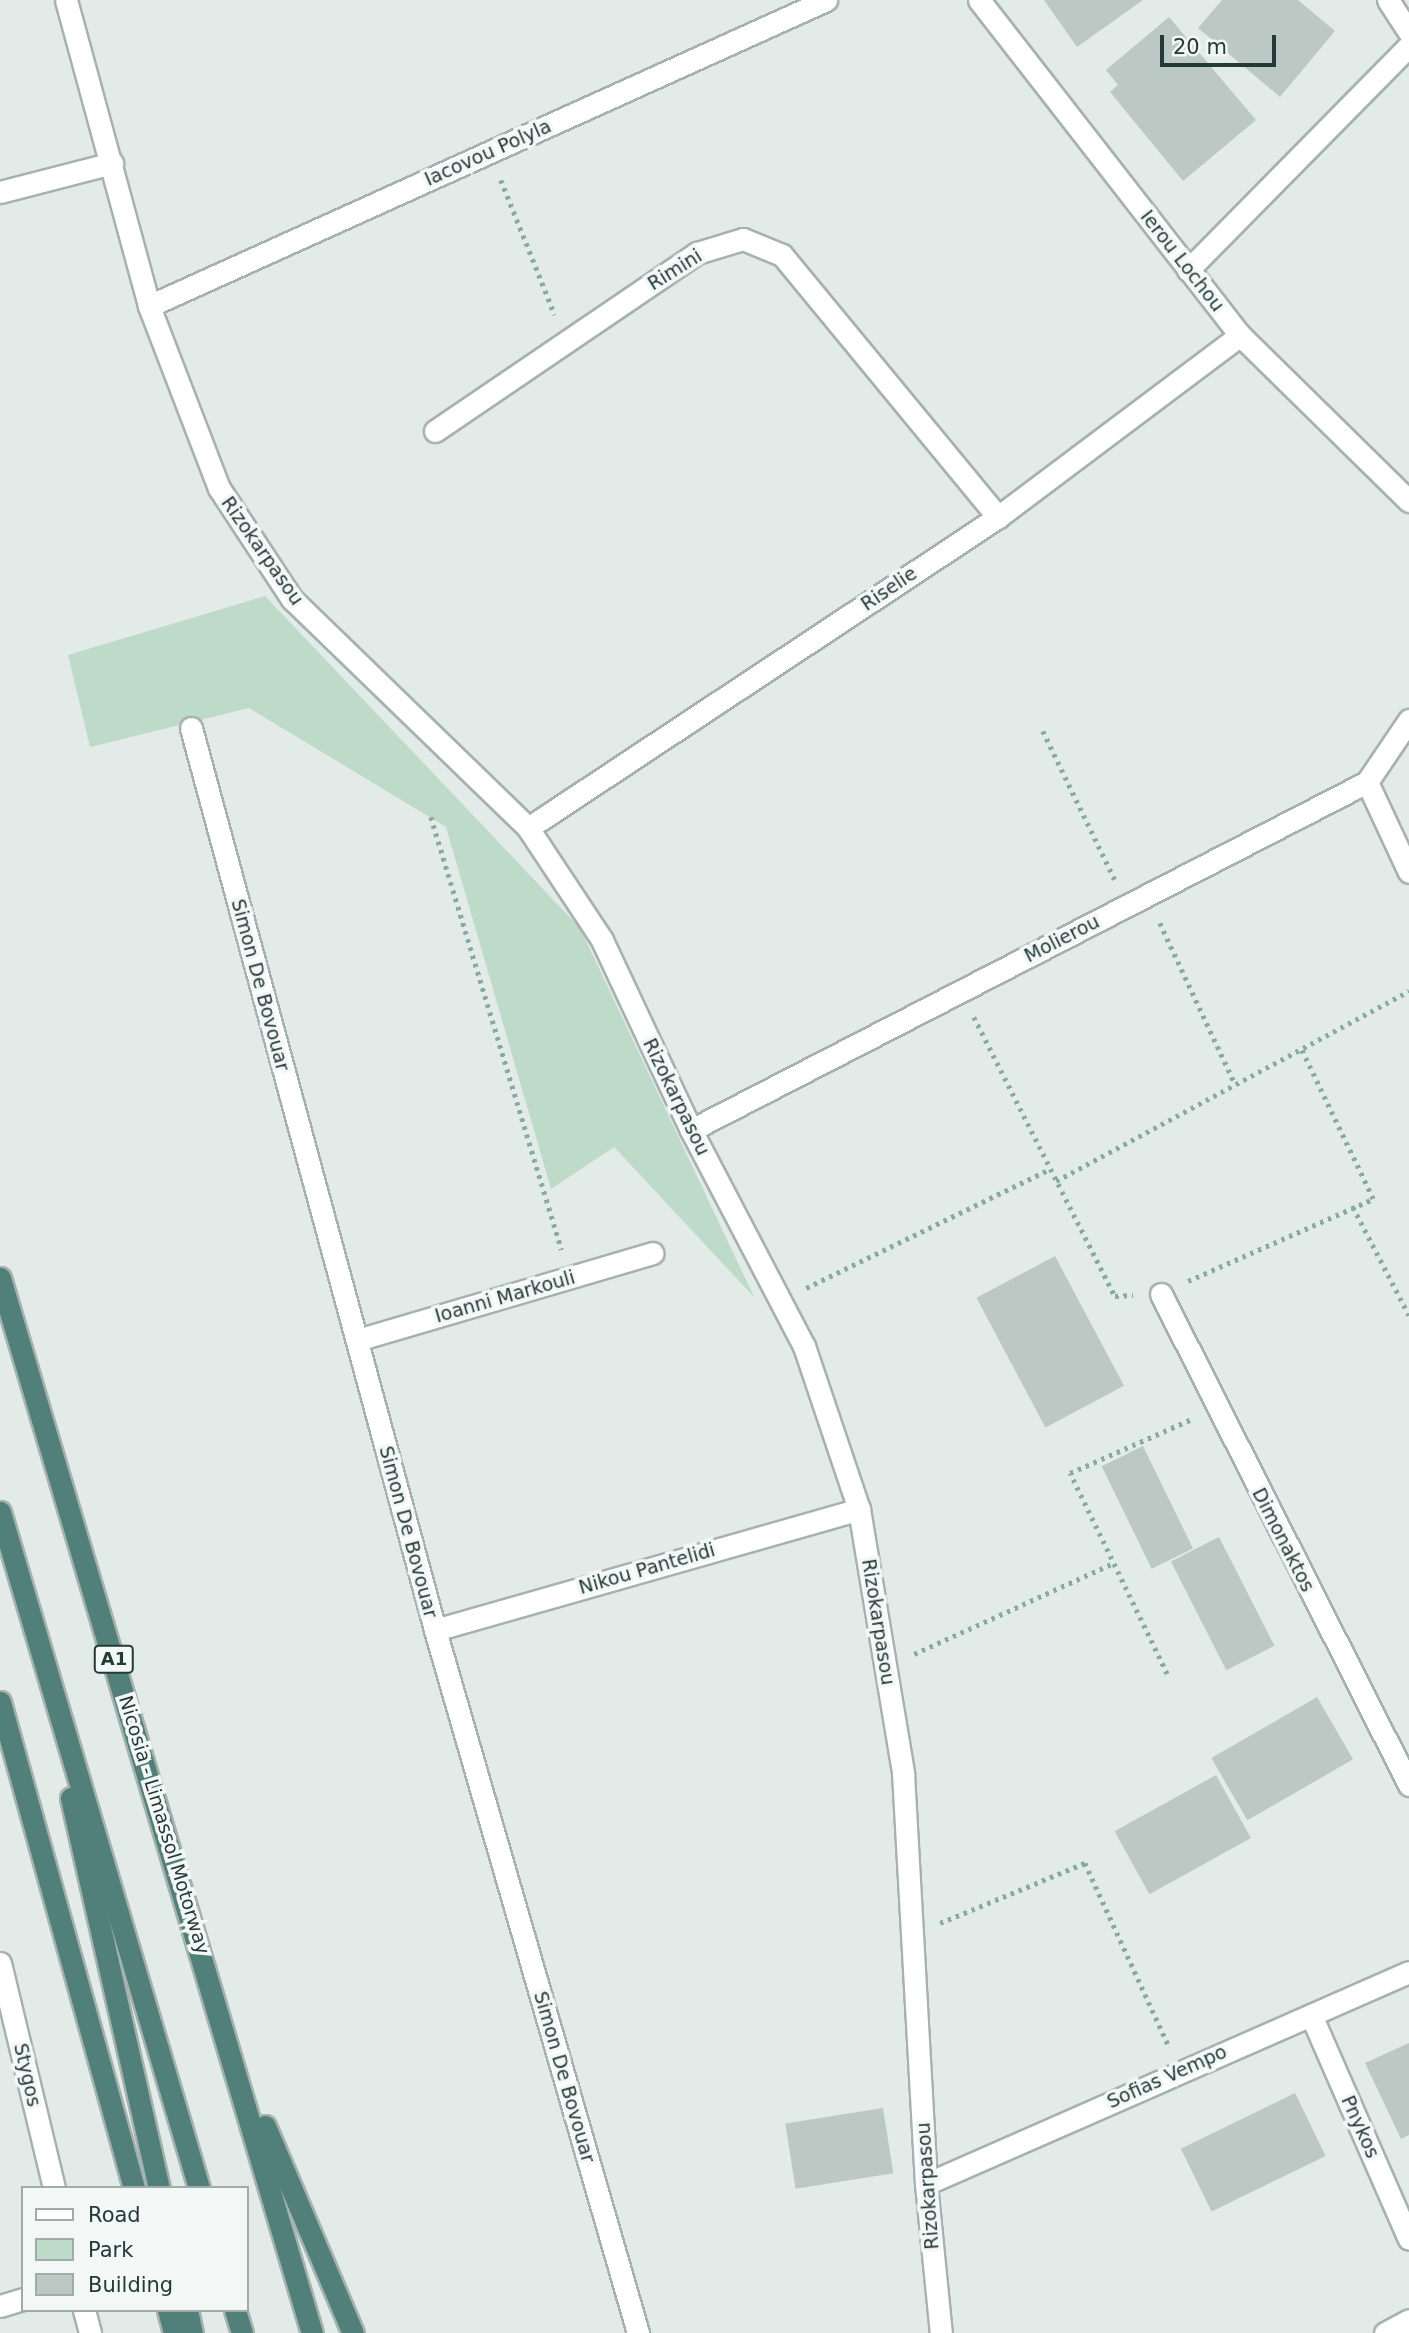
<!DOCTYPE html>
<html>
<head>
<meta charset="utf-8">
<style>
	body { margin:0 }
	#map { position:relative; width:1409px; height:2333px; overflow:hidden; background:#e3ebe8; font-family:"DejaVu Sans",sans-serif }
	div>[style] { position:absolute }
	.green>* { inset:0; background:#bedac8 }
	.building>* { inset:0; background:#bbc8c4; transform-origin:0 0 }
	.path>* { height:4.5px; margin-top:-2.25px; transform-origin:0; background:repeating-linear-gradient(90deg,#86aba3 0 3.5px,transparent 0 8.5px) }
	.roads { filter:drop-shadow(2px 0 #a6b2af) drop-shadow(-2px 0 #a6b2af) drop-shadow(0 2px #a6b2af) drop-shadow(0 -2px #a6b2af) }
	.minor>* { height:21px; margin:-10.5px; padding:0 10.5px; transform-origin:10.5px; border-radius:10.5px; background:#fff }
	.tertiary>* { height:21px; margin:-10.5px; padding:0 10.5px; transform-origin:10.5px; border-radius:10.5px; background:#fff }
	.trunk>* { height:21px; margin:-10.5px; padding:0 10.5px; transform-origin:10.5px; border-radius:10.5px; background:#508079 }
	span { translate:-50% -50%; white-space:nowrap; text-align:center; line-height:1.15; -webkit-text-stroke:7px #f3f8f6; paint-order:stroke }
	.shield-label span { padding:2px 5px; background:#f3f8f6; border:2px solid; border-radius:5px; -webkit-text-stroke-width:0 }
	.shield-label { font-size:18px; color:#243a37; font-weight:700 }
	.street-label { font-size:19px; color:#243a37 }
	.legend { position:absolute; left:21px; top:2186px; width:228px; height:126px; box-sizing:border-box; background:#f3f8f6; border:2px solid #a0acaa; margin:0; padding:9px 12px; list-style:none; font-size:21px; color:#243a37 }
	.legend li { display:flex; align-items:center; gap:14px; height:35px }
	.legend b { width:35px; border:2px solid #a0acaa }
	.scale { position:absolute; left:1160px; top:35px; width:116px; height:32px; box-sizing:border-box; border:4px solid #243a37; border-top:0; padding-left:9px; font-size:21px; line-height:24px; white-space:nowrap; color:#243a37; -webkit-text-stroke:5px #f3f8f6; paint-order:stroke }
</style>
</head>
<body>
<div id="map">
	<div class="green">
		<div style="clip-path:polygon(265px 596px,580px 928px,754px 1297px,614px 1147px,551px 1189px,446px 827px,249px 708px,90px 747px,68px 655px)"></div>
	</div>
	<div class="building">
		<div style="clip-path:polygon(1044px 0,1143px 0,1077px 47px)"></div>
		<div style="clip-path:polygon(1222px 0,1298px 0,1335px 31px,1280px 97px,1198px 28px)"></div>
		<div style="clip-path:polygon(1169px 17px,1256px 120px,1183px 181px,1110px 92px,1118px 85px,1106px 70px)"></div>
		<div style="left:1055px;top:1256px;width:147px;height:89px;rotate:62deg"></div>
		<div style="left:1143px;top:1446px;width:114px;height:46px;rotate:64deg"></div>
		<div style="left:1219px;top:1537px;width:122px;height:54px;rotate:63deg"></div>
		<div style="left:1317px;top:1697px;width:72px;height:122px;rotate:60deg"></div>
		<div style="left:1216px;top:1775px;width:72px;height:116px;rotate:61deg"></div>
		<div style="clip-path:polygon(1409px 2043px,1409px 2135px,1401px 2139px,1365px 2063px)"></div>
		<div style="left:1295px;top:2093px;width:70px;height:127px;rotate:64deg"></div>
		<div style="left:883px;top:2108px;width:66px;height:99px;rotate:81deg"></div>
	</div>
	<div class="path">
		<div style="left:501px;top:180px;width:145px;rotate:68.2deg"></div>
		<div style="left:1043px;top:731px;width:165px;rotate:64.2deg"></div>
		<div style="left:431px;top:817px;width:452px;rotate:73.2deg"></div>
		<div style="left:1160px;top:923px;width:178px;rotate:65deg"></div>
		<div style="left:974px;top:1017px;width:313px;rotate:63.2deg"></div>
		<div style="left:1115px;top:1296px;width:18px;rotate:-3deg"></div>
		<div style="left:1056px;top:1181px;width:401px;rotate:-28.3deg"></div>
		<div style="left:1353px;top:1207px;width:122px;rotate:62.6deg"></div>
		<div style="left:1188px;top:1281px;width:202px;rotate:-23.9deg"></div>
		<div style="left:1373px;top:1199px;width:166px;rotate:-115.6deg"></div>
		<div style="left:806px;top:1288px;width:271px;rotate:-26deg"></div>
		<div style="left:914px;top:1654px;width:220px;rotate:-24.5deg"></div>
		<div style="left:1167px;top:1674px;width:223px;rotate:-115.8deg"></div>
		<div style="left:1070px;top:1473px;width:133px;rotate:-23.9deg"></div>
		<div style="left:940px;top:1923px;width:157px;rotate:-22.5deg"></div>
		<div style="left:1085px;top:1863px;width:199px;rotate:65.4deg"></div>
	</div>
	<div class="roads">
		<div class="minor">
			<div style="left:66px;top:0;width:317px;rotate:74.8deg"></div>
			<div style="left:149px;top:306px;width:195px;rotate:69deg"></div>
			<div style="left:219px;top:488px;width:133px;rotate:56.7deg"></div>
			<div style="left:292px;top:599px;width:329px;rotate:44.1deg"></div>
			<div style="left:528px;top:828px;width:134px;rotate:56.5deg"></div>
			<div style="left:602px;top:940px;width:210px;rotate:64.9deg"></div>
			<div style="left:691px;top:1130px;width:244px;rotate:62.4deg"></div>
			<div style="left:804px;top:1346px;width:172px;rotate:71.4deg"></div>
			<div style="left:859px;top:1509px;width:268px;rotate:80.5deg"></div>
			<div style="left:903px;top:1773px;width:412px;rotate:86.8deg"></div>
			<div style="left:926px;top:2184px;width:150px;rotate:84.3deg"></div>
			<div style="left:1388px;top:0;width:38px;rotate:57deg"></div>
			<div style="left:0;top:192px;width:116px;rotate:-14.5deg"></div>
			<div style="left:1188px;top:270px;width:315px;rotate:-45.4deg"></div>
			<div style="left:149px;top:306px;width:743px;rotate:-24.32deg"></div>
			<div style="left:435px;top:431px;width:317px;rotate:-34.2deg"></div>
			<div style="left:697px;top:253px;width:48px;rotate:-16.9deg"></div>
			<div style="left:743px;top:239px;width:42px;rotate:22.3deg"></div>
			<div style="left:782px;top:255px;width:340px;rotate:50.5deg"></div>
			<div style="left:191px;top:728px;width:934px;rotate:74.86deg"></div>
			<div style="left:435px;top:1630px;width:732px;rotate:73.89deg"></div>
			<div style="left:1367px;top:782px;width:99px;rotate:65deg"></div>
			<div style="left:528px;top:828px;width:564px;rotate:-33.49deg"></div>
			<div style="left:998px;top:517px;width:303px;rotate:-36.9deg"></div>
			<div style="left:691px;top:1130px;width:760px;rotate:-27.24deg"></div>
			<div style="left:1367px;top:782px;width:75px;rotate:-55.9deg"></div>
			<div style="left:1161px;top:1294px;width:550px;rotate:63.2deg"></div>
			<div style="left:357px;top:1340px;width:308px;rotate:-16.4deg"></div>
			<div style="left:435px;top:1630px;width:441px;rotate:-15.9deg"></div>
			<div style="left:0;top:1963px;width:231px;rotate:76.5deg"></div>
			<div style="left:1311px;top:2015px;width:244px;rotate:66.4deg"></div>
			<div style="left:926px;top:2184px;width:527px;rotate:-23.7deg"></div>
			<div style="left:0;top:2306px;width:24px;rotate:-17deg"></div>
			<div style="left:84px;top:2310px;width:24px;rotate:75deg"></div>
			<div style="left:1385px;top:2333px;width:27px;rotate:-28deg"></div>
		</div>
		<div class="tertiary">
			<div style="left:979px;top:0;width:425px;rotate:52.1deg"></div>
			<div style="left:1240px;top:335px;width:237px;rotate:44.5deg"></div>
		</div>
		<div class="trunk">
			<div style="left:0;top:1278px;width:1100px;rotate:73.53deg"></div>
			<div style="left:0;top:1512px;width:705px;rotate:73.6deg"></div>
			<div style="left:0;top:1702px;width:504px;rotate:74.59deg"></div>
			<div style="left:71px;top:1798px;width:400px;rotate:77.3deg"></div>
			<div style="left:265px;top:2126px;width:225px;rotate:67deg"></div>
			<div style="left:168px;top:2310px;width:24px;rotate:75deg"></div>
			<div style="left:187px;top:2310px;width:24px;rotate:78deg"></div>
			<div style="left:235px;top:2310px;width:24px;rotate:73deg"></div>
		</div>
	</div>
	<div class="shield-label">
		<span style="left:114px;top:1659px">A1</span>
	</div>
	<div class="street-label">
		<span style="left:488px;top:153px;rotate:-24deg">Iacovou Polyla</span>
		<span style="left:1182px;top:261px;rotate:52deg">Ierou Lochou</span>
		<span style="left:675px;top:270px;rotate:-32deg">Rimini</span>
		<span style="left:262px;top:551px;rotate:55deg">Rizokarpasou</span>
		<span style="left:889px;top:589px;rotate:-34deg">Riselie</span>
		<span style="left:1062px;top:939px;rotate:-27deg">Molierou</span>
		<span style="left:260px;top:985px;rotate:75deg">Simon De Bovouar</span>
		<span style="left:676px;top:1097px;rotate:64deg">Rizokarpasou</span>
		<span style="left:505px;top:1297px;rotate:-16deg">Ioanni Markouli</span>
		<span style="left:408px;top:1532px;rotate:75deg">Simon De Bovouar</span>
		<span style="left:1283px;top:1540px;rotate:63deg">Dimonaktos</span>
		<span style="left:647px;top:1569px;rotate:-16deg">Nikou Pantelidi</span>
		<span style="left:878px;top:1622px;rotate:81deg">Rizokarpasou</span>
		<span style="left:164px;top:1825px;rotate:73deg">Nicosia - Limassol Motorway</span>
		<span style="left:27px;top:2075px;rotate:77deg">Stygos</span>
		<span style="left:564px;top:2077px;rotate:74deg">Simon De Bovouar</span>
		<span style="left:1167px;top:2077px;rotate:-24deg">Sofias Vempo</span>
		<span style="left:1360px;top:2127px;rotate:66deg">Pnykos</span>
		<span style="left:928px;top:2186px;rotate:-94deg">Rizokarpasou</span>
	</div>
	<ul class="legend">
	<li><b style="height:9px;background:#fff"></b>Road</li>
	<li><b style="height:19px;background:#bedac8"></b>Park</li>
	<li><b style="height:19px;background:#bbc8c4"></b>Building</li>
	</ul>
	<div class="scale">20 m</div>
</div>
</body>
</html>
